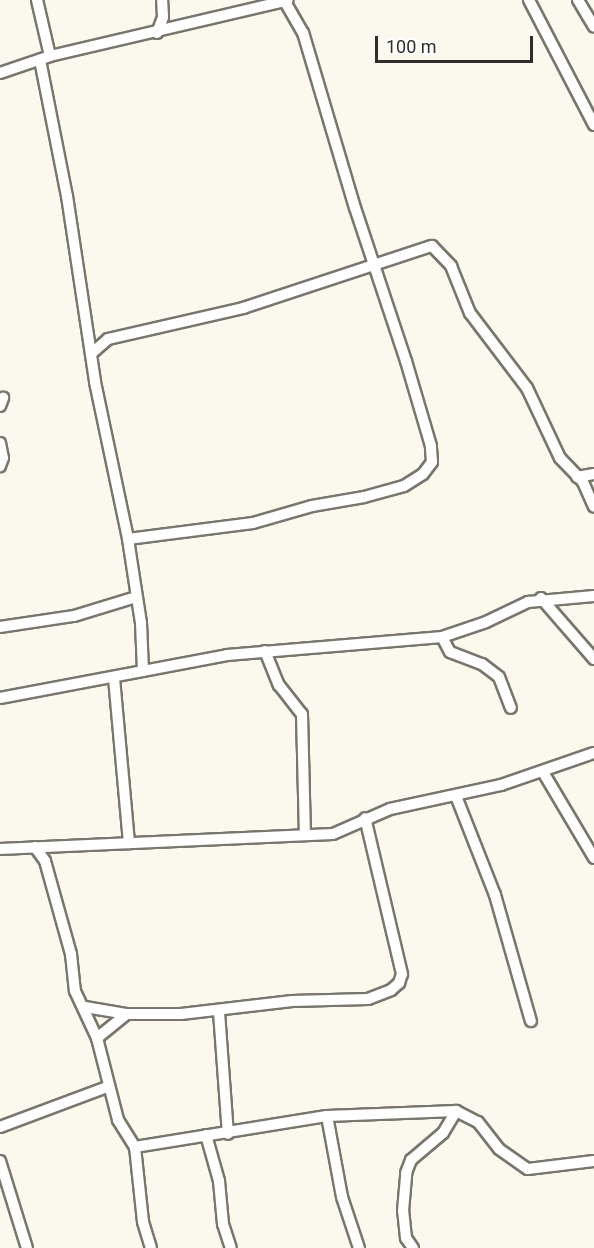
<!DOCTYPE html>
<html>
<head>
<meta charset="utf-8">
<style>
	body { margin:0 }
	#map { position:relative; width:594px; height:1248px; overflow:hidden; background:#fbf9ee; font-family:Roboto,sans-serif }
	div>[style] { position:absolute }
	.roads { filter:drop-shadow(2px 0 #78766d) drop-shadow(-2px 0 #78766d) drop-shadow(0 2px #78766d) drop-shadow(0 -2px #78766d) }
	.minor>* { height:10px; margin:-5px; padding:0 5px; transform-origin:5px; border-radius:5px; background:#fff }
	span { translate:-50% -50%; white-space:nowrap; text-align:center; line-height:1.15; -webkit-text-stroke:5px #fff; paint-order:stroke }
	.scale { position:absolute; left:375px; top:36px; width:158px; height:27px; box-sizing:border-box; border:3px solid #2f2e2a; border-top:0; padding-left:8px; font-size:18px; line-height:21px; white-space:nowrap; color:#2f2e2a; -webkit-text-stroke:4px #fff; paint-order:stroke }
</style>
</head>
<body>
<div id="map">
	<div class="roads">
		<div class="minor">
			<div style="left:37px;top:0;width:57px;rotate:76.9deg"></div>
			<div style="left:529px;top:0;width:141px;rotate:62.5deg"></div>
			<div style="left:578px;top:0;width:31px;rotate:59deg"></div>
			<div style="left:157px;top:33px;width:17px;rotate:-69deg"></div>
			<div style="left:163px;top:17px;width:17px;rotate:-93deg"></div>
			<div style="left:40px;top:60px;width:139px;rotate:78.8deg"></div>
			<div style="left:67px;top:196px;width:188px;rotate:81.4deg"></div>
			<div style="left:95px;top:382px;width:160px;rotate:78.1deg"></div>
			<div style="left:128px;top:539px;width:85px;rotate:81.2deg"></div>
			<div style="left:141px;top:623px;width:48px;rotate:87.6deg"></div>
			<div style="left:0;top:73px;width:53px;rotate:-18.8deg"></div>
			<div style="left:50px;top:56px;width:244px;rotate:-13.2deg"></div>
			<div style="left:92px;top:353px;width:21px;rotate:-41deg"></div>
			<div style="left:108px;top:339px;width:139px;rotate:-12.9deg"></div>
			<div style="left:243px;top:308px;width:199px;rotate:-18.2deg"></div>
			<div style="left:432px;top:246px;width:28px;rotate:46deg"></div>
			<div style="left:451px;top:266px;width:51px;rotate:68deg"></div>
			<div style="left:470px;top:313px;width:94px;rotate:52.8deg"></div>
			<div style="left:527px;top:388px;width:77px;rotate:64.8deg"></div>
			<div style="left:560px;top:458px;width:33px;rotate:46deg"></div>
			<div style="left:583px;top:482px;width:27px;rotate:66deg"></div>
			<div style="left:0;top:406px;width:9px;rotate:-69deg"></div>
			<div style="left:0;top:443px;width:15px;rotate:79deg"></div>
			<div style="left:3px;top:458px;width:9px;rotate:111deg"></div>
			<div style="left:577px;top:477px;width:17px;rotate:-10deg"></div>
			<div style="left:128px;top:539px;width:126px;rotate:-7.3deg"></div>
			<div style="left:253px;top:523px;width:61px;rotate:-16.1deg"></div>
			<div style="left:312px;top:506px;width:53px;rotate:-9.8deg"></div>
			<div style="left:364px;top:497px;width:41px;rotate:-15.4deg"></div>
			<div style="left:404px;top:486px;width:22px;rotate:-32deg"></div>
			<div style="left:423px;top:474px;width:15px;rotate:-53deg"></div>
			<div style="left:432px;top:462px;width:16px;rotate:-94deg"></div>
			<div style="left:431px;top:446px;width:89px;rotate:-106.4deg"></div>
			<div style="left:406px;top:361px;width:161px;rotate:-108.4deg"></div>
			<div style="left:355px;top:208px;width:183px;rotate:-106.5deg"></div>
			<div style="left:303px;top:33px;width:38px;rotate:-120deg"></div>
			<div style="left:541px;top:598px;width:81px;rotate:49deg"></div>
			<div style="left:0;top:627px;width:75px;rotate:-8.5deg"></div>
			<div style="left:74px;top:616px;width:65px;rotate:-17deg"></div>
			<div style="left:442px;top:637px;width:17px;rotate:62deg"></div>
			<div style="left:450px;top:652px;width:34px;rotate:21deg"></div>
			<div style="left:482px;top:664px;width:21px;rotate:37deg"></div>
			<div style="left:499px;top:677px;width:33px;rotate:69deg"></div>
			<div style="left:265px;top:651px;width:37px;rotate:68deg"></div>
			<div style="left:279px;top:685px;width:37px;rotate:52deg"></div>
			<div style="left:302px;top:714px;width:120px;rotate:88.6deg"></div>
			<div style="left:114px;top:678px;width:166px;rotate:84.8deg"></div>
			<div style="left:0;top:698px;width:231px;rotate:-10.7deg"></div>
			<div style="left:227px;top:655px;width:216px;rotate:-4.8deg"></div>
			<div style="left:442px;top:637px;width:46px;rotate:-18.8deg"></div>
			<div style="left:486px;top:622px;width:47px;rotate:-25.5deg"></div>
			<div style="left:528px;top:602px;width:66px;rotate:-5.2deg"></div>
			<div style="left:543px;top:772px;width:100px;rotate:59.3deg"></div>
			<div style="left:456px;top:796px;width:106px;rotate:68.5deg"></div>
			<div style="left:495px;top:895px;width:131px;rotate:74.1deg"></div>
			<div style="left:35px;top:847px;width:17px;rotate:54deg"></div>
			<div style="left:45px;top:861px;width:97px;rotate:74.4deg"></div>
			<div style="left:71px;top:954px;width:37px;rotate:84deg"></div>
			<div style="left:75px;top:991px;width:52px;rotate:64.9deg"></div>
			<div style="left:97px;top:1038px;width:85px;rotate:75.6deg"></div>
			<div style="left:118px;top:1120px;width:32px;rotate:58deg"></div>
			<div style="left:135px;top:1147px;width:75px;rotate:83.9deg"></div>
			<div style="left:143px;top:1222px;width:27px;rotate:73deg"></div>
			<div style="left:0;top:849px;width:333px;rotate:-2.6deg"></div>
			<div style="left:333px;top:834px;width:62px;rotate:-23.7deg"></div>
			<div style="left:390px;top:809px;width:114px;rotate:-12.2deg"></div>
			<div style="left:501px;top:785px;width:98px;rotate:-19deg"></div>
			<div style="left:85px;top:1007px;width:43px;rotate:9.5deg"></div>
			<div style="left:127px;top:1014px;width:54px"></div>
			<div style="left:181px;top:1014px;width:112px;rotate:-6.7deg"></div>
			<div style="left:292px;top:1001px;width:76px;rotate:-1.5deg"></div>
			<div style="left:368px;top:999px;width:25px;rotate:-21deg"></div>
			<div style="left:391px;top:990px;width:11px;rotate:-41deg"></div>
			<div style="left:399px;top:983px;width:9px;rotate:-72deg"></div>
			<div style="left:402px;top:974px;width:160px;rotate:-103.3deg"></div>
			<div style="left:219px;top:1012px;width:122px;rotate:85.8deg"></div>
			<div style="left:97px;top:1038px;width:38px;rotate:-39deg"></div>
			<div style="left:327px;top:1116px;width:82px;rotate:79.5deg"></div>
			<div style="left:342px;top:1197px;width:54px;rotate:71.6deg"></div>
			<div style="left:0;top:1127px;width:114px;rotate:-20.5deg"></div>
			<div style="left:206px;top:1135px;width:48px;rotate:74.2deg"></div>
			<div style="left:219px;top:1181px;width:43px;rotate:84.7deg"></div>
			<div style="left:223px;top:1224px;width:25px;rotate:72deg"></div>
			<div style="left:135px;top:1147px;width:194px;rotate:-9.2deg"></div>
			<div style="left:327px;top:1116px;width:129px;rotate:-2.2deg"></div>
			<div style="left:456px;top:1111px;width:25px;rotate:27deg"></div>
			<div style="left:478px;top:1122px;width:34px;rotate:52deg"></div>
			<div style="left:499px;top:1149px;width:35px;rotate:35deg"></div>
			<div style="left:528px;top:1169px;width:66px;rotate:-6.9deg"></div>
			<div style="left:0;top:1161px;width:91px;rotate:72.8deg"></div>
			<div style="left:413px;top:1248px;width:12px;rotate:-125deg"></div>
			<div style="left:406px;top:1238px;width:27px;rotate:-96deg"></div>
			<div style="left:403px;top:1211px;width:38px;rotate:-85deg"></div>
			<div style="left:406px;top:1173px;width:14px;rotate:-69deg"></div>
			<div style="left:411px;top:1160px;width:42px;rotate:-40.2deg"></div>
			<div style="left:443px;top:1133px;width:26px;rotate:-59deg"></div>
		</div>
	</div>
	<div class="scale">100 m</div>
</div>
</body>
</html>
